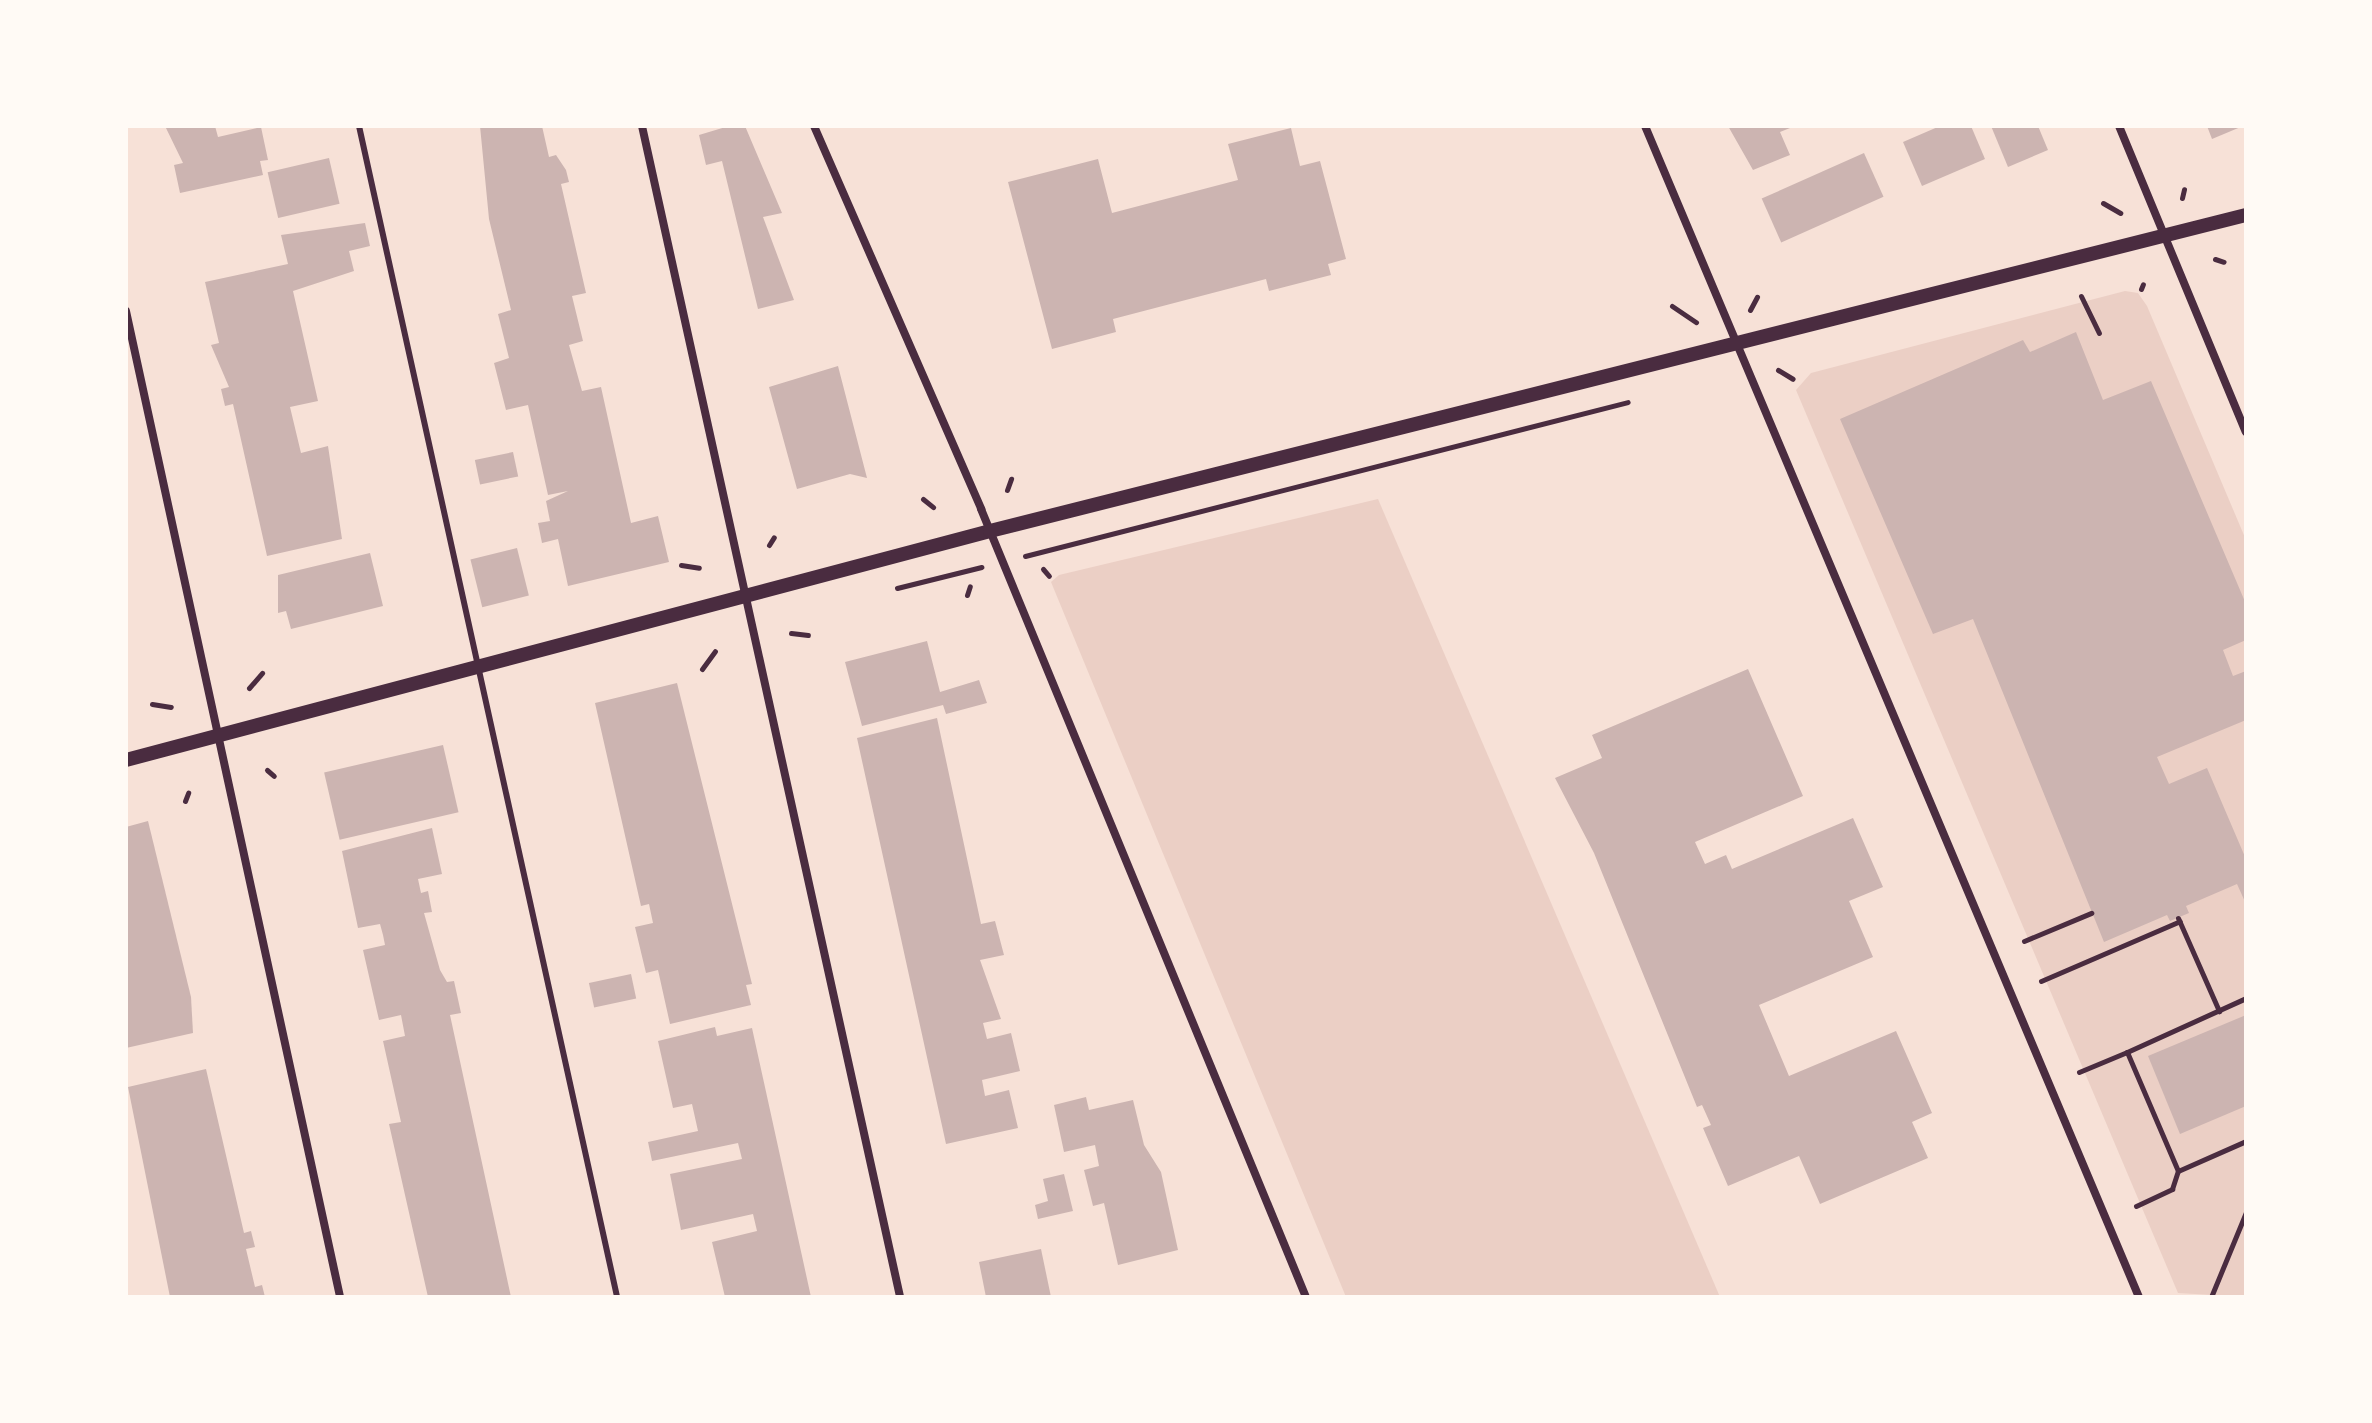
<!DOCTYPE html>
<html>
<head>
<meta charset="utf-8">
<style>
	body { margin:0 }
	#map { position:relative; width:2372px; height:1423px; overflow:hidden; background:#f7e1d7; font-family:"Roboto Condensed",sans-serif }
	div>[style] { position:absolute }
	.green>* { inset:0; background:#ebcfc5 }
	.building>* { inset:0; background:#ccb4b1; transform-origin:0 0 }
	.path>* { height:5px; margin:-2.5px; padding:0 2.5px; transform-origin:2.5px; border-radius:2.5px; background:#4a2c40 }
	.service>* { height:6px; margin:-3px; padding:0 3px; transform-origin:3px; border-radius:3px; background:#4a2c40 }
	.minor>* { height:8px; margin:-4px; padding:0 4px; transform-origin:4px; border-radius:4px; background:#4a2c40 }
	.tertiary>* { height:14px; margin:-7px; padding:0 7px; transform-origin:7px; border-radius:7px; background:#4a2c40 }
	span { translate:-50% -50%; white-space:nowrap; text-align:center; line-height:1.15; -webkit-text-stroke:6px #fffaf5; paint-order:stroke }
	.frame { position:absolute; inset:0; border:128px solid #fffaf5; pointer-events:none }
</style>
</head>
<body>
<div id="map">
	<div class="green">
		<div style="clip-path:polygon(2125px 291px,2138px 293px,2147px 306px,2246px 540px,2246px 1297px,2178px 1293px,1796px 390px,1811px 373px)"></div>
		<div style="clip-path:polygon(1378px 499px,1720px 1297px,1346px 1297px,1051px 582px,1059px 575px)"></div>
	</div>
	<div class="building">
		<div style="clip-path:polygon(165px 126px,215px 126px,218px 137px,261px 127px,268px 160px,260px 161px,263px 175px,180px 193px,174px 165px,183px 163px)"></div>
		<div style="clip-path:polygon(480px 126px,542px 126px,549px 157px,556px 155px,566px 170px,569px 182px,561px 184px,586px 293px,572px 296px,583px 341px,569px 345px,582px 391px,601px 387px,631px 523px,658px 516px,669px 562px,568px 586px,558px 539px,542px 543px,538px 523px,550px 521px,546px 501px,568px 491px,548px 495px,528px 405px,506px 410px,494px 363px,509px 358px,498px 314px,511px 310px,489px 219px)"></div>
		<div style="clip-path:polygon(729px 126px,745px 126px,782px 213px,763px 217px,794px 300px,758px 309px,722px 161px,706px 165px,699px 135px)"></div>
		<div style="clip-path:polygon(1728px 126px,1795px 126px,1780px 132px,1790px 155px,1753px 170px)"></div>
		<div style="clip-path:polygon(1940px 126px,1971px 126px,1985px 159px,1922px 186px,1903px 142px)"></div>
		<div style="clip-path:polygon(1991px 126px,2038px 126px,2048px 150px,2008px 167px)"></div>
		<div style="clip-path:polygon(2207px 126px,2243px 126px,2212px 139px)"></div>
		<div style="clip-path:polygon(1291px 128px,1300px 166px,1320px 161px,1346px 259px,1328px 264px,1331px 275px,1269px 291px,1266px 279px,1113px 319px,1116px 332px,1052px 349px,1008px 182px,1098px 159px,1112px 213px,1238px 180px,1228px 144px)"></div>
		<div style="left:1864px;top:153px;width:48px;height:112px;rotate:66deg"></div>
		<div style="left:329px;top:158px;width:47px;height:63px;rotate:77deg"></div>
		<div style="clip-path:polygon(365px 223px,370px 246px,349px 251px,354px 271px,293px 291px,318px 401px,290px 407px,301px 453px,328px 446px,342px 539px,267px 556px,233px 404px,225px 406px,221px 389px,229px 387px,211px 345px,219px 343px,205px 282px,288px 264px,281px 235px)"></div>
		<div style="clip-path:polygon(2076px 332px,2103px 400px,2151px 381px,2246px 604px,2246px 640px,2223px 650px,2233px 676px,2246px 671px,2246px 720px,2157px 757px,2169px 784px,2207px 768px,2246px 859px,2246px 904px,2237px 884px,2186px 906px,2189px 913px,2170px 921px,2167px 915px,2104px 942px,1973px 619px,1933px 634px,1840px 419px,2023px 340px,2030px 352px)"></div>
		<div style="clip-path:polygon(838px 366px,867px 478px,850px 474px,797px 489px,769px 387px)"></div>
		<div style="left:513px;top:452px;width:25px;height:39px;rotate:78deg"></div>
		<div style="left:517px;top:548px;width:49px;height:48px;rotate:76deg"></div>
		<div style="clip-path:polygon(370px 553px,383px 606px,291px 629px,286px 611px,278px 613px,278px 575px)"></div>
		<div style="clip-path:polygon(927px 641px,940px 692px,979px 680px,987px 703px,946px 714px,943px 705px,862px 726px,845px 662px)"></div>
		<div style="clip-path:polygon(1748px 669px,1803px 796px,1695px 842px,1705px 864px,1726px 855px,1732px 869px,1853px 818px,1883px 887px,1849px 901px,1873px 957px,1759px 1005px,1789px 1076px,1896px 1031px,1932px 1113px,1912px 1122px,1928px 1158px,1820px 1204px,1799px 1156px,1728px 1186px,1703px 1128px,1711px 1125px,1702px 1105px,1697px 1107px,1594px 853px,1555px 778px,1602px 758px,1592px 735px)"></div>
		<div style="clip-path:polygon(677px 683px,752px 984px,746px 985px,751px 1005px,670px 1024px,658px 970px,646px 973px,635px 927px,653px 923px,649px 904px,641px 906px,595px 703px)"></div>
		<div style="clip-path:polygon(937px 718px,981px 924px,995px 921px,1004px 955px,980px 960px,1001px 1019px,983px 1023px,987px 1039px,1011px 1033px,1020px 1071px,982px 1080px,985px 1096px,1009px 1090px,1018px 1128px,946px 1144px,857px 738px)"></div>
		<div style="left:443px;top:745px;width:69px;height:122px;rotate:77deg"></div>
		<div style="clip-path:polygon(148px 821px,191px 997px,193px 1033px,126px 1048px,126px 827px)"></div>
		<div style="clip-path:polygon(432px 828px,442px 874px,418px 879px,421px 893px,428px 891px,432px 912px,424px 913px,440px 970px,447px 982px,454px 981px,461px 1013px,450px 1015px,511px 1297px,428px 1297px,389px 1124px,401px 1122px,383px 1041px,405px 1036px,401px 1015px,379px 1020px,363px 950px,385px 945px,383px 935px,380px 924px,358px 928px,342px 851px)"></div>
		<div style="left:631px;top:974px;width:25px;height:43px;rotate:78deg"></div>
		<div style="clip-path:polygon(2246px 1015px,2246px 1106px,2180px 1134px,2148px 1056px)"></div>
		<div style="clip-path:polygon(715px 1027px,717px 1036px,752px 1028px,811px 1297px,725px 1297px,712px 1242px,757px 1231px,753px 1214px,681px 1230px,670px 1174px,742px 1159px,738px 1143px,652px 1161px,648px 1142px,698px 1131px,692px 1104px,673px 1108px,658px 1041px)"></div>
		<div style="clip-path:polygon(206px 1069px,244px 1233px,251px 1231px,255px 1247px,246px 1249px,255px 1287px,262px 1285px,265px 1297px,170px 1297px,128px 1087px)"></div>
		<div style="clip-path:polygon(1086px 1097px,1089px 1110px,1133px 1100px,1144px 1145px,1161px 1172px,1178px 1250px,1118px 1265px,1104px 1203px,1093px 1206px,1084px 1170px,1099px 1166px,1095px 1145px,1064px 1152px,1054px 1105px)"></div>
		<div style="clip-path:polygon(1064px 1174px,1073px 1211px,1038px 1219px,1035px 1205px,1048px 1201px,1043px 1179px)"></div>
		<div style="clip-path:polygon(1041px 1249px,1051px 1297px,986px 1297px,979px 1262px)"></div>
	</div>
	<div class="path">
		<div style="left:2182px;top:198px;width:9px;rotate:-77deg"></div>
		<div style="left:2103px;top:203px;width:20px;rotate:30deg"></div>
		<div style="left:2215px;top:259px;width:9px;rotate:18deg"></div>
		<div style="left:2141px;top:289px;width:5px;rotate:-68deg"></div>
		<div style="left:2081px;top:296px;width:41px;rotate:64.1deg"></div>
		<div style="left:1672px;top:306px;width:29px;rotate:34deg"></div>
		<div style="left:1750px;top:310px;width:15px;rotate:-62deg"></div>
		<div style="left:1778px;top:370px;width:17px;rotate:31deg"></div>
		<div style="left:1007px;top:490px;width:12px;rotate:-70deg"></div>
		<div style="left:923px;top:499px;width:13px;rotate:39deg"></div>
		<div style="left:769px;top:545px;width:9px;rotate:-58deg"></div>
		<div style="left:1025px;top:556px;width:622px;rotate:-14.33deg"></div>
		<div style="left:681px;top:565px;width:18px;rotate:9deg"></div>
		<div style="left:1043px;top:569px;width:9px;rotate:49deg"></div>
		<div style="left:897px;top:588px;width:87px;rotate:-14deg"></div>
		<div style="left:967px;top:595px;width:9px;rotate:-72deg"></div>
		<div style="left:791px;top:633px;width:17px;rotate:7deg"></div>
		<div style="left:702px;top:669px;width:22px;rotate:-54deg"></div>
		<div style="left:249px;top:688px;width:20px;rotate:-49deg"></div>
		<div style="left:152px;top:704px;width:19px;rotate:9deg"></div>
		<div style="left:267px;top:770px;width:9px;rotate:41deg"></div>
		<div style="left:185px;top:801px;width:9px;rotate:-69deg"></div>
		<div style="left:2178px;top:918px;width:102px;rotate:66.2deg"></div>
		<div style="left:2024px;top:941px;width:73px;rotate:-22.7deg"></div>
		<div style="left:2041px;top:981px;width:151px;rotate:-23.3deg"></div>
		<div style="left:2127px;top:1052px;width:131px;rotate:-24.4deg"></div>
		<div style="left:2079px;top:1072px;width:52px;rotate:-22.6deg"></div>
		<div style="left:2127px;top:1052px;width:129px;rotate:66.8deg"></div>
		<div style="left:2178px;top:1171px;width:74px;rotate:-23.8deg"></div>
		<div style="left:2136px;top:1206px;width:40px;rotate:-25deg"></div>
		<div style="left:2172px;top:1189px;width:19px;rotate:-72deg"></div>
		<div style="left:2211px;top:1297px;width:92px;rotate:-67.6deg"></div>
	</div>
	<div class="service">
		<div style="left:359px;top:126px;width:1199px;rotate:77.57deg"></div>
	</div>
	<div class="minor">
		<div style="left:642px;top:126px;width:1199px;rotate:77.57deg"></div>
		<div style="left:814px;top:126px;width:418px;rotate:66.4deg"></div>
		<div style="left:981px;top:509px;width:852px;rotate:67.59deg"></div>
		<div style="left:1645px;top:126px;width:1271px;rotate:67.13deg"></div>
		<div style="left:2119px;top:126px;width:331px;rotate:67.5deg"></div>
		<div style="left:126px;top:311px;width:1009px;rotate:77.75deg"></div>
	</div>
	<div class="tertiary">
		<div style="left:126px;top:760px;width:894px;rotate:-14.84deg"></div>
		<div style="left:990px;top:531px;width:1295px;rotate:-14.12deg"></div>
	</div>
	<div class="frame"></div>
</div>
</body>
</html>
